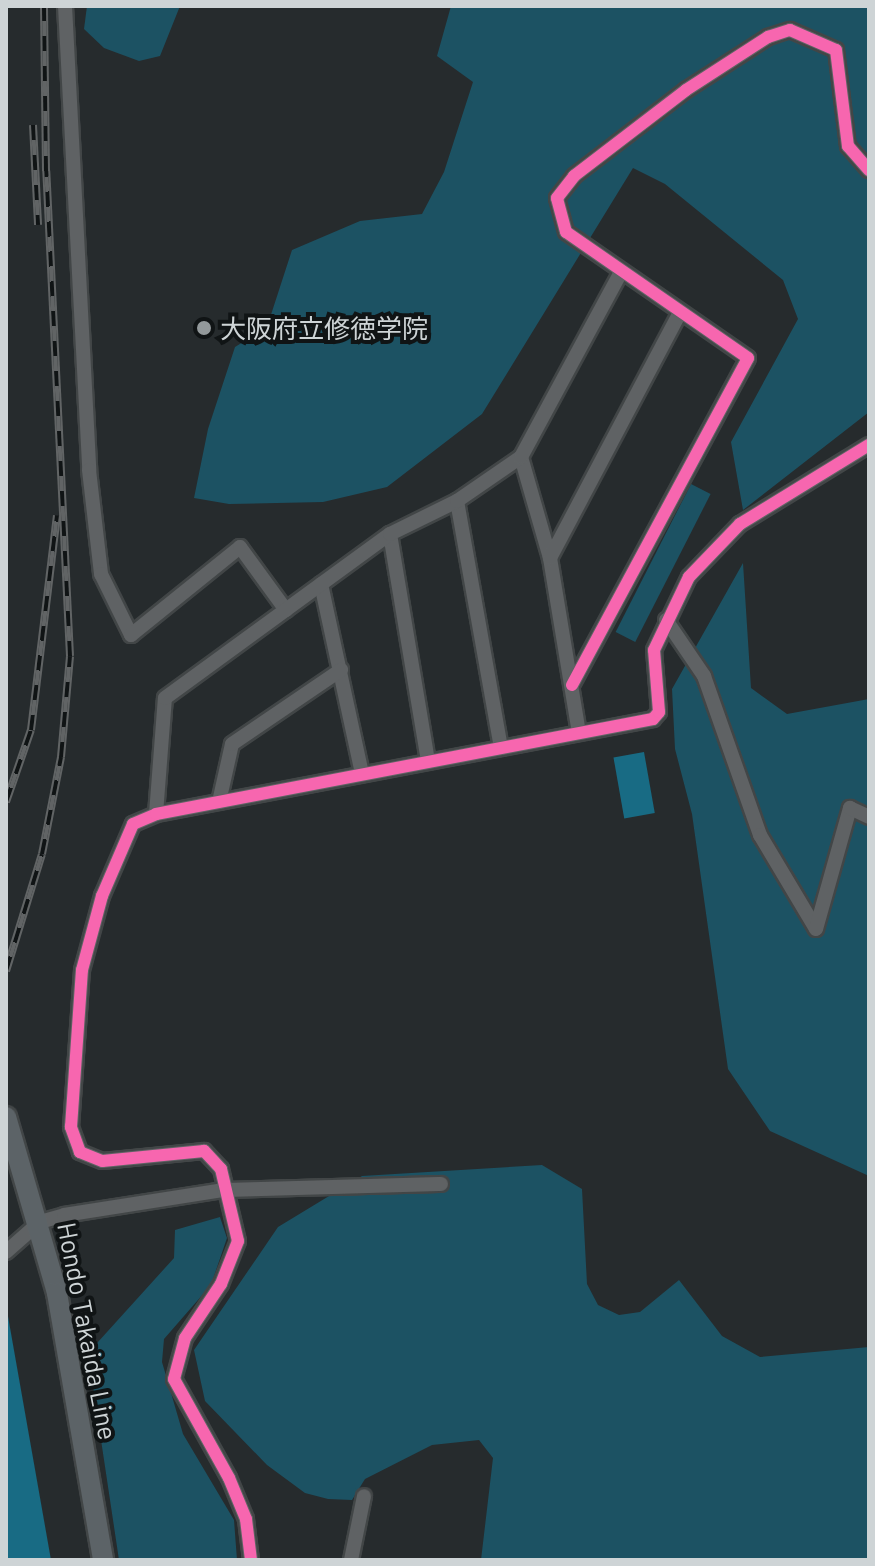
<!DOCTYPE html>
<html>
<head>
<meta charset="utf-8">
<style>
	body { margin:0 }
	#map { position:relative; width:875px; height:1566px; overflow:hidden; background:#262b2d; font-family:Barlow,"Noto Sans JP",sans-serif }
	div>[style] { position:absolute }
	.green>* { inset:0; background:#1c5263; transform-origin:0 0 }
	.water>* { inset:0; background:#186b84; transform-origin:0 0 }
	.roads { filter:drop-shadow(2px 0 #424647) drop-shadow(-2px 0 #424647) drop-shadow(0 2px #424647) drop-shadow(0 -2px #424647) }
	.street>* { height:14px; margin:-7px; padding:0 7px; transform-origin:7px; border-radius:7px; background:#5f6264 }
	.secondary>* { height:20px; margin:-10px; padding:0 10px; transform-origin:10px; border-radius:10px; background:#5c6367 }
	.rail>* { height:8px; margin-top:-4px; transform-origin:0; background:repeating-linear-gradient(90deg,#101415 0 15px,#616465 0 30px); box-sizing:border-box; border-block:2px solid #616465 }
	.cycleway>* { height:12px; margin:-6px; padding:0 6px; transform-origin:6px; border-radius:6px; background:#f766af }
	.dots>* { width:22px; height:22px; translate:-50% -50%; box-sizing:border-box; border:4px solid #101415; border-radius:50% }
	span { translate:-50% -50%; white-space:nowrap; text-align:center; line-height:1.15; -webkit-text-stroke:8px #101415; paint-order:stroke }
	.poi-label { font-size:26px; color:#ced4d6 }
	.left { translate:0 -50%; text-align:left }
	.street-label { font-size:26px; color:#ced4d6 }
	.frame { position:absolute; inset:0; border:8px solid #ced4d6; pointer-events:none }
</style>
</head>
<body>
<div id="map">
	<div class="green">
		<div style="clip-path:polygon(87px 6px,180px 6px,160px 56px,139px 61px,104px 48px,84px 29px)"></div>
		<div style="clip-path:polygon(451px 6px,869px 6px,869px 412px,743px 510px,731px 442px,798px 319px,783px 280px,665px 184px,633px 168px,482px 414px,387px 487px,323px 502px,229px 504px,194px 498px,208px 429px,235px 347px,267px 327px,292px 250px,360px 221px,422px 214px,444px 172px,473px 82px,437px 56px)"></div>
		<div style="left:691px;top:484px;width:22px;height:166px;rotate:27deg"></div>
		<div style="clip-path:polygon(743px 563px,751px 688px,787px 714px,869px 699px,869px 1176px,770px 1131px,728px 1069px,692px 814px,675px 749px,672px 689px)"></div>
		<div style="clip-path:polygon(542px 1165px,582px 1189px,587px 1284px,598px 1305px,619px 1315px,640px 1312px,679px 1280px,722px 1336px,760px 1357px,869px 1347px,869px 1560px,481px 1560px,493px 1458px,479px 1440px,432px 1445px,365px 1479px,352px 1500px,328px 1499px,305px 1493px,267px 1465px,205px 1401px,194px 1350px,278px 1227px,362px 1176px)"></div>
		<div style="clip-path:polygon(220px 1217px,227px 1238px,211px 1285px,164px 1339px,162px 1362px,183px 1434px,234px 1520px,237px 1560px,119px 1560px,88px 1353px,174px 1258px,175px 1230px)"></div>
	</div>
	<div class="water">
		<div style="left:644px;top:752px;width:62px;height:31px;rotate:80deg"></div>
		<div style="clip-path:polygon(6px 1305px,51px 1560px,6px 1560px)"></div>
	</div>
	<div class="roads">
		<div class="street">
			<div style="left:65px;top:6px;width:465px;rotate:87deg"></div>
			<div style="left:89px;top:470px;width:105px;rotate:83.4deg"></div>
			<div style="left:101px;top:574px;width:68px;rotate:63.8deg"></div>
			<div style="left:131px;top:635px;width:140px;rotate:-38.9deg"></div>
			<div style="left:240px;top:547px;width:78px;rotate:53.9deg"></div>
			<div style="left:521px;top:457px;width:105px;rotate:74deg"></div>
			<div style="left:550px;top:558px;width:177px;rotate:80.6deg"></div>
			<div style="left:457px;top:501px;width:251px;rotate:79.9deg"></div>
			<div style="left:390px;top:534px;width:231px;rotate:80.5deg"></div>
			<div style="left:550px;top:558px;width:278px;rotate:-62.1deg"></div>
			<div style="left:321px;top:584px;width:194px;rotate:77.8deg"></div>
			<div style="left:666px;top:620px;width:68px;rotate:55.8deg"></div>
			<div style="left:704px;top:676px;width:169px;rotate:70.6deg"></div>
			<div style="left:760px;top:835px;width:109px;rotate:59.2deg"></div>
			<div style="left:816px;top:929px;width:126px;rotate:-74.3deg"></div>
			<div style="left:850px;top:808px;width:21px;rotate:25deg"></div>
			<div style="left:572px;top:685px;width:371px;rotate:-61.7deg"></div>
			<div style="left:748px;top:358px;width:221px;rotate:-145.3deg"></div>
			<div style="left:566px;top:232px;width:35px;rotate:-105deg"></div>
			<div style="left:557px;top:198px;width:28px;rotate:-52deg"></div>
			<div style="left:574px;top:176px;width:141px;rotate:-37.5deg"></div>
			<div style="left:686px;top:90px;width:98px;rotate:-32.9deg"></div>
			<div style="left:768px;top:37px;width:23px;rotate:-18deg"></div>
			<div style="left:790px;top:30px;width:50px;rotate:23.5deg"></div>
			<div style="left:836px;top:50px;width:97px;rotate:82.9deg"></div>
			<div style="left:848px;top:146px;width:32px;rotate:49deg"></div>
			<div style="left:219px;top:802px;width:59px;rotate:-77.4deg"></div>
			<div style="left:232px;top:744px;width:132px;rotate:-34.2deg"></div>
			<div style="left:156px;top:814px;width:116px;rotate:-85.6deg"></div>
			<div style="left:165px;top:698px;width:278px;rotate:-36.1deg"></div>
			<div style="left:390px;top:534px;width:75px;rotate:-26.2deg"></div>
			<div style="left:457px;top:501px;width:78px;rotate:-34.5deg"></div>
			<div style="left:521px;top:457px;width:210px;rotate:-61.6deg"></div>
			<div style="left:6px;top:1252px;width:45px;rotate:-41.4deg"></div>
			<div style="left:40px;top:1222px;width:25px;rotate:-16deg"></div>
			<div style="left:64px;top:1215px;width:162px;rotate:-8.9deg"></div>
			<div style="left:224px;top:1190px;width:217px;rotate:-1.6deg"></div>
			<div style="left:251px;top:1560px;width:41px;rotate:-97deg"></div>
			<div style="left:246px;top:1519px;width:44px;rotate:-112.5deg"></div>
			<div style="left:229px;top:1478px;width:113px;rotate:-119.1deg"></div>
			<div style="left:174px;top:1379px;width:42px;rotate:-75deg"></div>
			<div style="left:185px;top:1338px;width:65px;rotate:-56.3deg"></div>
			<div style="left:221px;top:1284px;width:46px;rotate:-68.4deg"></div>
			<div style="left:238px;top:1241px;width:74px;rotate:-103.3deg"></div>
			<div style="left:221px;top:1169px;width:25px;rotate:-133deg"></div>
			<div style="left:204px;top:1151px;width:102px;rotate:174.4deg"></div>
			<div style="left:102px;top:1161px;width:24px;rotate:-158deg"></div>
			<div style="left:80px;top:1152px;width:27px;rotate:-110deg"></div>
			<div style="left:71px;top:1127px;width:157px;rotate:-86deg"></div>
			<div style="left:82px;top:970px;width:77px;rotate:-74.9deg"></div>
			<div style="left:102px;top:896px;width:78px;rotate:-66.7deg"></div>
			<div style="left:133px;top:824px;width:25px;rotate:-23deg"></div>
			<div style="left:156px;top:814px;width:506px;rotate:-10.82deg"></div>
			<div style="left:653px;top:719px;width:9px;rotate:-49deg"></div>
			<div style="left:659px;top:712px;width:62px;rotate:-94.6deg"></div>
			<div style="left:654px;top:650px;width:81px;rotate:-64.4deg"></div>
			<div style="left:689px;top:577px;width:74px;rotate:-46.1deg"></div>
			<div style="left:740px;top:524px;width:151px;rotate:-31.5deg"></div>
			<div style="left:351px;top:1560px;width:65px;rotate:-78.5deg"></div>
		</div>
		<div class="secondary">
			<div style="left:6px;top:1117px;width:183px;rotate:73.8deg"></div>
			<div style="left:57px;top:1293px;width:271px;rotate:80.2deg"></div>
		</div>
	</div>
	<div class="rail">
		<div style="left:33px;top:125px;width:100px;rotate:87.1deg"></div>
		<div style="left:6px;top:802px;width:76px;rotate:-70.9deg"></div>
		<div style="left:31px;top:730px;width:216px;rotate:-83.1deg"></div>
		<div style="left:6px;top:971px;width:122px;rotate:-72.9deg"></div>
		<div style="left:42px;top:854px;width:99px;rotate:-78.9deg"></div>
		<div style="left:61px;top:757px;width:101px;rotate:-84.9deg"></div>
		<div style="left:70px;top:656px;width:486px;rotate:-92.8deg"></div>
		<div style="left:46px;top:171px;width:165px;rotate:-90.7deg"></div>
	</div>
	<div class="cycleway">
		<div style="left:572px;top:685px;width:371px;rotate:-61.7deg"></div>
		<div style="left:748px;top:358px;width:221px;rotate:-145.3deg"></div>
		<div style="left:566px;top:232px;width:35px;rotate:-105deg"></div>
		<div style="left:557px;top:198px;width:28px;rotate:-52deg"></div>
		<div style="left:574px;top:176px;width:141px;rotate:-37.5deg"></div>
		<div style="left:686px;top:90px;width:98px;rotate:-32.9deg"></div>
		<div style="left:768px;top:37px;width:23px;rotate:-18deg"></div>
		<div style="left:790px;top:30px;width:50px;rotate:23.5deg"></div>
		<div style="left:836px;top:50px;width:97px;rotate:82.9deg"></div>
		<div style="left:848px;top:146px;width:32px;rotate:49deg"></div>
		<div style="left:251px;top:1560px;width:41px;rotate:-97deg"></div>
		<div style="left:246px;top:1519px;width:44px;rotate:-112.5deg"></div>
		<div style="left:229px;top:1478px;width:113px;rotate:-119.1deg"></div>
		<div style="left:174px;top:1379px;width:42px;rotate:-75deg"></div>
		<div style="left:185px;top:1338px;width:65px;rotate:-56.3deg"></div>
		<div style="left:221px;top:1284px;width:46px;rotate:-68.4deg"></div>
		<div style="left:238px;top:1241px;width:74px;rotate:-103.3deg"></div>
		<div style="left:221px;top:1169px;width:25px;rotate:-133deg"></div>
		<div style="left:204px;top:1151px;width:102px;rotate:174.4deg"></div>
		<div style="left:102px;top:1161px;width:24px;rotate:-158deg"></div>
		<div style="left:80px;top:1152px;width:27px;rotate:-110deg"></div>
		<div style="left:71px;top:1127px;width:157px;rotate:-86deg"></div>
		<div style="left:82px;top:970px;width:77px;rotate:-74.9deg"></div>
		<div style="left:102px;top:896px;width:78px;rotate:-66.7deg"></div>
		<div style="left:133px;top:824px;width:25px;rotate:-23deg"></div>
		<div style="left:156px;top:814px;width:506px;rotate:-10.82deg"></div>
		<div style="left:653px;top:719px;width:9px;rotate:-49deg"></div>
		<div style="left:659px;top:712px;width:62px;rotate:-94.6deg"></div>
		<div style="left:654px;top:650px;width:81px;rotate:-64.4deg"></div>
		<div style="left:689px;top:577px;width:74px;rotate:-46.1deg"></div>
		<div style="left:740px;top:524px;width:151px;rotate:-31.5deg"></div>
	</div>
	<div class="dots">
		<div style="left:204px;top:328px;background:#93999b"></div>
	</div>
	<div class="poi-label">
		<span class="left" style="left:220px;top:328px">大阪府立修徳学院</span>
	</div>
	<div class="street-label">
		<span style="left:88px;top:1331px;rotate:79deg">Hondo Takaida Line</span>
	</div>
	<div class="frame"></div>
</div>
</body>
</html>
